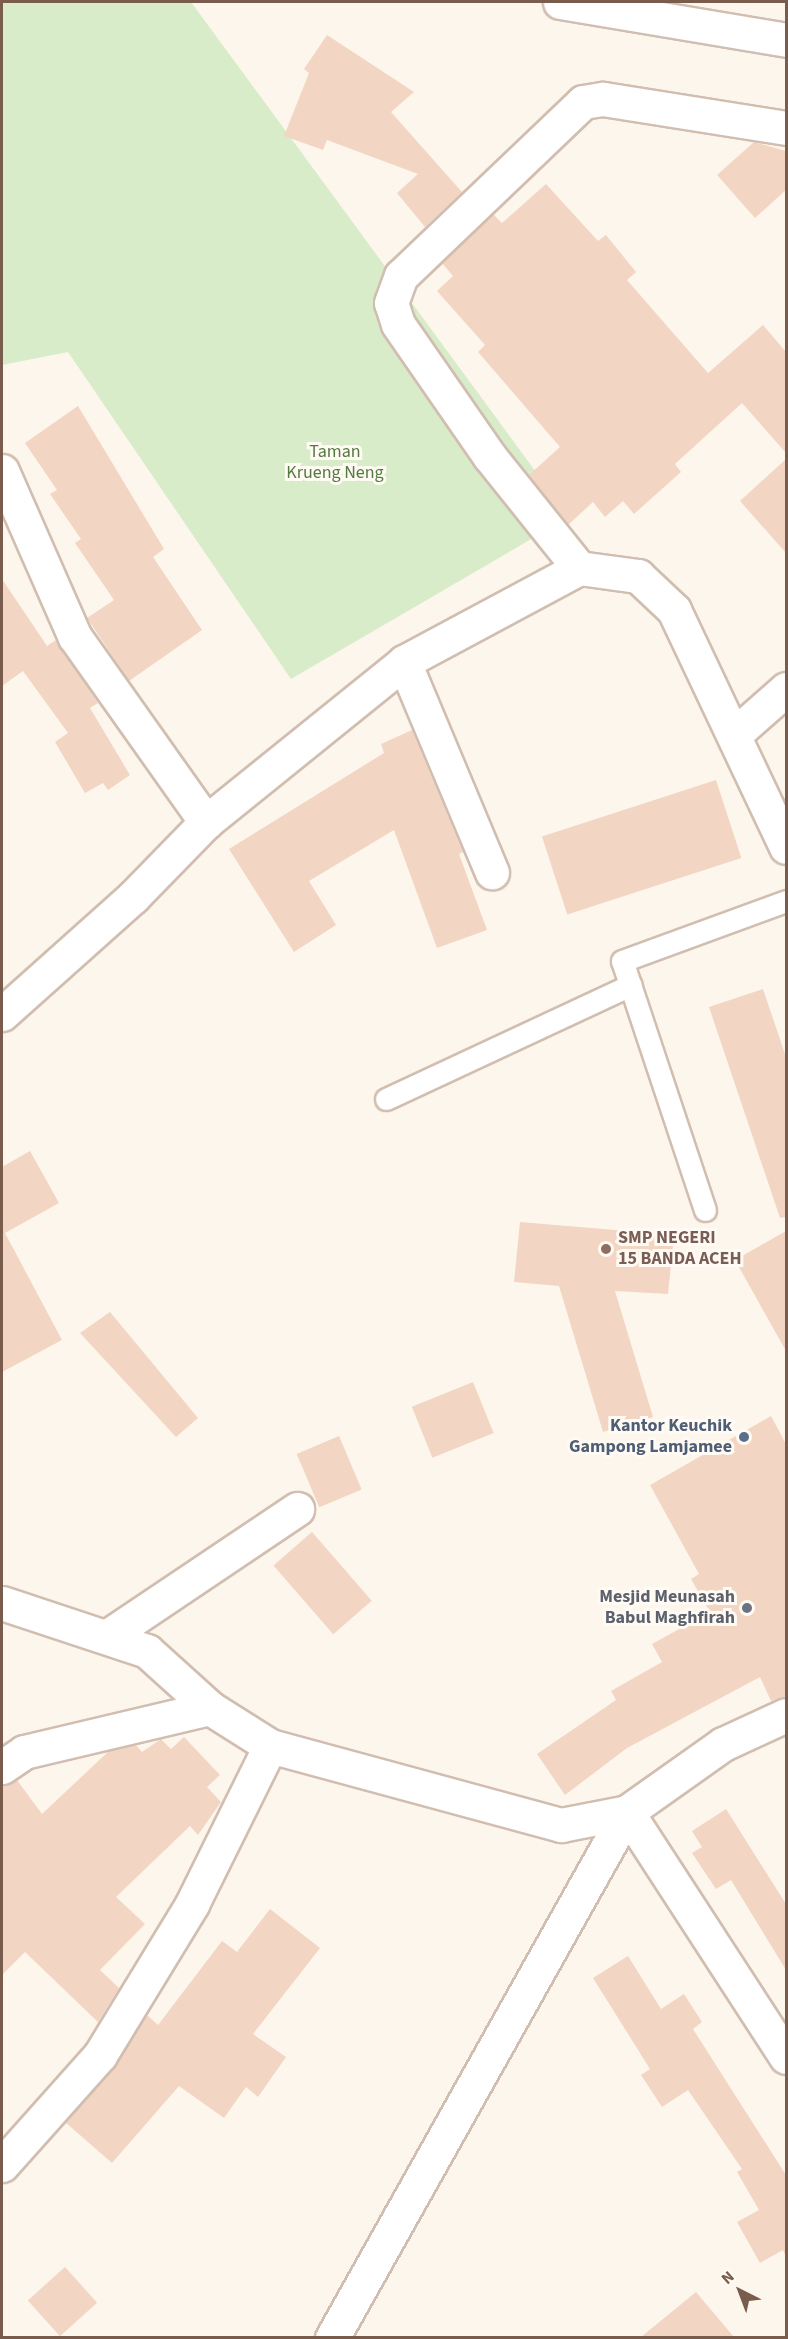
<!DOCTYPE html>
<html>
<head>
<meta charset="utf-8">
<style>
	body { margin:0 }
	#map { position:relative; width:788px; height:2339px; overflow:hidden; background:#fdf6ec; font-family:"Source Sans 3",sans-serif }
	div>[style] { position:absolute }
	.green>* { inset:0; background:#d8ecc9 }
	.building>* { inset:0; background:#f3d5c3; transform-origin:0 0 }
	.roads { filter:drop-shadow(2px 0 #d1beb0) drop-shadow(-2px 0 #d1beb0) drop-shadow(0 2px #d1beb0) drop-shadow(0 -2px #d1beb0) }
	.lane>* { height:21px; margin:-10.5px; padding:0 10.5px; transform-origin:10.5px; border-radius:10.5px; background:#fff }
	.street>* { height:33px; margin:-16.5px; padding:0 16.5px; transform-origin:16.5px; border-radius:16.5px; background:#fff }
	.dots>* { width:16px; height:16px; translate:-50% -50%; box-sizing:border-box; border:3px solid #fffaf3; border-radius:50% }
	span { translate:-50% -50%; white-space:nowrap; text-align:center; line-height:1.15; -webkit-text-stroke:6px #fffaf3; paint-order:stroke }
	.park-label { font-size:18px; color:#537a41 }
	.education-label { font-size:18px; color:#785e54; font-weight:700 }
	.left { translate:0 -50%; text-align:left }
	.service-label { font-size:18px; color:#4e5e75; font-weight:700 }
	.right { translate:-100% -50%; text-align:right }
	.worship-label { font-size:18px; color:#5b616d; font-weight:700 }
	.frame { position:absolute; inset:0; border:3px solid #7a5c4d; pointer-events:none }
	.north { position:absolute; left:710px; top:2261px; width:60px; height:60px; -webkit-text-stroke:4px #fffaf3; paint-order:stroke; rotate:318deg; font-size:16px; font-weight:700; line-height:24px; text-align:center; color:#7a5c4d }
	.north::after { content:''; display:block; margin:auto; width:21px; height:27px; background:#7a5c4d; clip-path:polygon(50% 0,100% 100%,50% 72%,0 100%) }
</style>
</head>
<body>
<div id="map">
	<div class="green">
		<div style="clip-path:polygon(2px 2px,191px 2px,569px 517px,291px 679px,68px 352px,2px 365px)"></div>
	</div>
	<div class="building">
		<div style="clip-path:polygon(327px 35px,414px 92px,391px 112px,462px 192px,425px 227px,397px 193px,418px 174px,327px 140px,323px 150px,284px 136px,309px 73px,304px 69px)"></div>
		<div style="clip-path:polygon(754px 142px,786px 151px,786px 190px,755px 218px,717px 175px)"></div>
		<div style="clip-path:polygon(546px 184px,598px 241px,606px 235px,636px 272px,627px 280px,708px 373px,763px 325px,786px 352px,786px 453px,742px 403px,675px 464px,681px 472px,634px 514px,623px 501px,605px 517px,593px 502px,568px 525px,529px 475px,560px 447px,478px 352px,485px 345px,437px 291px,453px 276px,442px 263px,493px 214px,502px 223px)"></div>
		<div style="clip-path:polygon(78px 406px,164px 549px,153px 557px,202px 630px,129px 681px,87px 618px,114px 600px,75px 543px,81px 539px,50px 494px,57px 490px,25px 443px)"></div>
		<div style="clip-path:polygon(786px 459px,786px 553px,740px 501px)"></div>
		<div style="clip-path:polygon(2px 579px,47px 646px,56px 640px,98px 703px,90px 708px,130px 775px,108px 790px,103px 783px,85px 793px,55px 742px,68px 733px,23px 671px,2px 686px)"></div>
		<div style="clip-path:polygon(412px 730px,463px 852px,459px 854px,487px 930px,437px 948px,394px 830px,309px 881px,336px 925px,294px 952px,229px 849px,384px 753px,381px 744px)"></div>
		<div style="left:716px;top:780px;width:82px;height:183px;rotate:72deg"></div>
		<div style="clip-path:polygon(763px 989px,786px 1057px,786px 1217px,780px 1218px,709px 1007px)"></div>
		<div style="clip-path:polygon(30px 1151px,59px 1203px,5px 1233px,62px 1340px,2px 1372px,2px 1167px)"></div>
		<div style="clip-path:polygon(520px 1222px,674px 1235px,668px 1294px,615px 1291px,653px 1417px,603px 1432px,559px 1286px,514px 1282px)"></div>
		<div style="clip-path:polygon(786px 1231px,786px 1351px,735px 1260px)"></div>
		<div style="clip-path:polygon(110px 1312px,198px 1418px,176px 1437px,80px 1333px)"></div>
		<div style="left:473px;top:1382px;width:55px;height:66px;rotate:68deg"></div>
		<div style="clip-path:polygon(771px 1416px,786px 1444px,786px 1696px,771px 1701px,760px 1677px,627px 1748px,565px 1795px,537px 1754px,616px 1700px,611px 1691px,662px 1662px,652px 1644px,710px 1612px,691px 1579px,699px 1574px,650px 1485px)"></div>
		<div style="left:339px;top:1436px;width:58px;height:46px;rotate:67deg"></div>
		<div style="left:312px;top:1532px;width:91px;height:51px;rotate:49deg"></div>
		<div style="clip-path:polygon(184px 1737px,220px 1775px,207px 1787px,221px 1802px,198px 1835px,190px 1826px,116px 1897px,145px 1924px,100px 1970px,119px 1988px,98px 2022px,25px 1952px,2px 1975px,2px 1785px,17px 1780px,42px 1814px,109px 1751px,136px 1745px,142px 1752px,161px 1739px,171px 1749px)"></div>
		<div style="clip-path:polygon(726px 1809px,786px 1904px,786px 1970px,731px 1880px,716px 1889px,692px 1853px,702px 1847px,692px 1831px)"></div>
		<div style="clip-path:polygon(270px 1909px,320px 1948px,253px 2034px,286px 2057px,258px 2097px,246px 2087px,224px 2118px,179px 2086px,112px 2163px,65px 2122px,114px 2067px,147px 2015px,158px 2025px,222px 1941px,237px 1952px)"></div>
		<div style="clip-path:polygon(628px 1956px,661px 2009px,684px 1994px,702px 2022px,693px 2029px,786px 2175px,786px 2257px,783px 2250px,760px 2263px,737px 2222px,759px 2210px,737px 2172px,742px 2169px,688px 2090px,662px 2107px,641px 2075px,650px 2069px,593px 1978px)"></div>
		<div style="left:65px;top:2267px;width:48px;height:50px;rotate:48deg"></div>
		<div style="clip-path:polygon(696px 2292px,734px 2337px,641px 2337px)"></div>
	</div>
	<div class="roads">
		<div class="lane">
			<div style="left:386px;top:1099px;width:270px;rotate:-25deg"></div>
			<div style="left:705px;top:1210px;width:262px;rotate:-108.4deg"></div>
			<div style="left:622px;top:961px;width:175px;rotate:-20.1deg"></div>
		</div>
		<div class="street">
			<div style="left:560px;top:2px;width:229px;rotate:9.5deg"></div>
			<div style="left:2px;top:471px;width:181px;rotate:66.3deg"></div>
			<div style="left:75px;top:637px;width:227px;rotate:54.7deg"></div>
			<div style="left:579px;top:568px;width:142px;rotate:-128.7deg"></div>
			<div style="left:490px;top:457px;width:162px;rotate:-124.7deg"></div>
			<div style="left:398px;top:324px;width:22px;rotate:-108deg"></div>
			<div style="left:391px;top:303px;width:29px;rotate:-70deg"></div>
			<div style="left:401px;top:276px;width:252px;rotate:-43.7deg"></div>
			<div style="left:583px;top:102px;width:20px;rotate:-9deg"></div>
			<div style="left:603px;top:99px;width:185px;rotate:9deg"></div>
			<div style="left:404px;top:662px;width:228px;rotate:67.3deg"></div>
			<div style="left:735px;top:734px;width:68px;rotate:-41.4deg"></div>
			<div style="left:2px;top:1014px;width:176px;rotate:-41.8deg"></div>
			<div style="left:133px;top:897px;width:105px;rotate:-45.8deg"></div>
			<div style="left:206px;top:822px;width:255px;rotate:-38.9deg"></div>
			<div style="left:404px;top:662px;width:199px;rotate:-28.2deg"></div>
			<div style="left:579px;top:568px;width:60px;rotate:7.7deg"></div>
			<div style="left:638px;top:576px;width:50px;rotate:43.4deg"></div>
			<div style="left:674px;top:610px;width:262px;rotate:64.7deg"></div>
			<div style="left:2px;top:1603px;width:153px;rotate:18.3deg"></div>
			<div style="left:147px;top:1651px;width:85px;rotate:42.1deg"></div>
			<div style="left:210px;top:1708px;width:71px;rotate:32.3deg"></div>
			<div style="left:270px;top:1746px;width:302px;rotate:15.2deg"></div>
			<div style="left:561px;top:1825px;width:67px;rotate:-11.1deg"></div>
			<div style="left:627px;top:1812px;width:118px;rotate:-35.3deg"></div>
			<div style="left:723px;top:1744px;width:69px;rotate:-24.7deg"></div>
			<div style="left:108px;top:1636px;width:228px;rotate:-33.9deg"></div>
			<div style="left:2px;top:1767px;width:27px;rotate:-34deg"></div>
			<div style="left:24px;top:1752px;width:191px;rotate:-13.3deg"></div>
			<div style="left:2px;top:2165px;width:147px;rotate:-48.3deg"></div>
			<div style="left:100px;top:2055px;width:177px;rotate:-58.6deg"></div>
			<div style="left:192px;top:1904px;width:176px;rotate:-63.7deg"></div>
			<div style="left:332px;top:2338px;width:603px;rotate:-60.71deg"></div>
			<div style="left:627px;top:1812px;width:292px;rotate:57deg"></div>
		</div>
	</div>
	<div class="dots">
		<div style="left:606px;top:1249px;background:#8d6e63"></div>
		<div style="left:744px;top:1437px;background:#5c6f8a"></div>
		<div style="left:747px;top:1608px;background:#6b7280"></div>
	</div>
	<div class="park-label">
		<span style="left:335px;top:463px">Taman<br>Krueng Neng</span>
	</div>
	<div class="education-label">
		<span class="left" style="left:618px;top:1249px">SMP NEGERI<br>15 BANDA ACEH</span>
	</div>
	<div class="service-label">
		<span class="right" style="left:732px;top:1437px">Kantor Keuchik<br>Gampong Lamjamee</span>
	</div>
	<div class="worship-label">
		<span class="right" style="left:735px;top:1608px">Mesjid Meunasah<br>Babul Maghfirah</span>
	</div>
	<div class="frame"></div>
	<div class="north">N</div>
</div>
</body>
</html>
